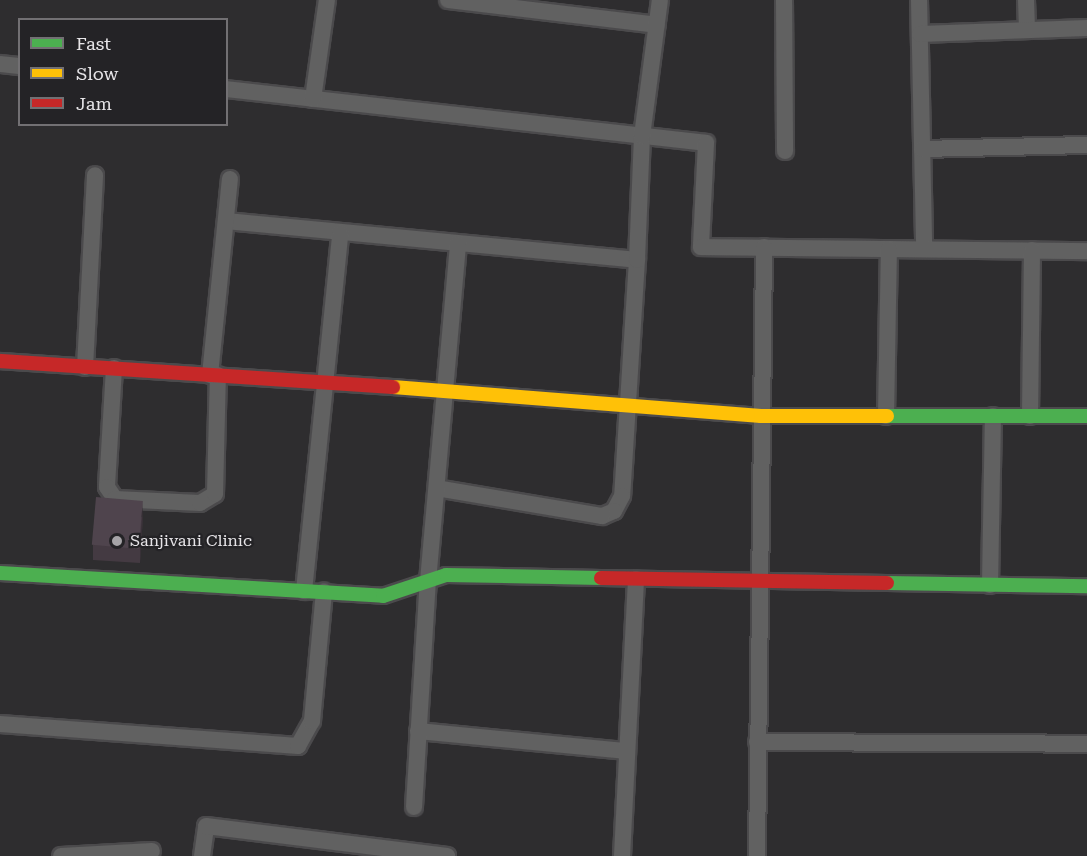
<!DOCTYPE html>
<html>
<head>
<meta charset="utf-8">
<style>
	body { margin:0 }
	#map { position:relative; width:1087px; height:856px; overflow:hidden; background:#2e2d2f; font-family:"Roboto Serif",serif }
	div>[style] { position:absolute }
	.roads { filter:drop-shadow(2px 0 #4b4a4c) drop-shadow(-2px 0 #4b4a4c) drop-shadow(0 2px #4b4a4c) drop-shadow(0 -2px #4b4a4c) }
	.street>* { height:16px; margin:-8px; padding:0 8px; transform-origin:8px; border-radius:8px; background:#616161 }
	.fast>* { height:14px; margin:-7px; padding:0 7px; transform-origin:7px; border-radius:7px; background:#4caf50 }
	.slow>* { height:14px; margin:-7px; padding:0 7px; transform-origin:7px; border-radius:7px; background:#ffc107 }
	.jam>* { height:14px; margin:-7px; padding:0 7px; transform-origin:7px; border-radius:7px; background:#c62828 }
	.wall>* { inset:0; background:#443a42 }
	.shaded-wall>* { inset:0; background:#373036 }
	.building>* { inset:0; background:#4f444d; transform-origin:0 0 }
	.dots>* { width:16px; height:16px; translate:-50% -50%; box-sizing:border-box; border:3px solid #242326; border-radius:50% }
	span { translate:-50% -50%; white-space:nowrap; text-align:center; line-height:1.15; -webkit-text-stroke:4.5px #242326; paint-order:stroke }
	.poi-label { font-size:16px; color:#e6e4e7 }
	.left { translate:0 -50%; text-align:left }
	.legend { position:absolute; left:18px; top:18px; width:210px; height:108px; box-sizing:border-box; background:#242326; border:2px solid #727073; margin:0; padding:8px 10px; list-style:none; font-size:18px; color:#e6e4e7 }
	.legend li { display:flex; align-items:center; gap:12px; height:30px }
	.legend b { width:30px; border:2px solid #727073 }
</style>
</head>
<body>
<div id="map">
	<div class="roads">
		<div class="street">
			<div style="left:448px;top:0;width:210px;rotate:6.8deg"></div>
			<div style="left:784px;top:0;width:151px;rotate:89.6deg"></div>
			<div style="left:919px;top:0;width:249px;rotate:88.8deg"></div>
			<div style="left:1026px;top:0;width:30px;rotate:88deg"></div>
			<div style="left:920px;top:34px;width:167px;rotate:-2.1deg"></div>
			<div style="left:0;top:64px;width:20px;rotate:6deg"></div>
			<div style="left:226px;top:89px;width:483px;rotate:6.4deg"></div>
			<div style="left:706px;top:143px;width:104px;rotate:92.8deg"></div>
			<div style="left:701px;top:247px;width:386px;rotate:0.6deg"></div>
			<div style="left:313px;top:99px;width:100px;rotate:-82deg"></div>
			<div style="left:922px;top:149px;width:165px;rotate:-1.4deg"></div>
			<div style="left:226px;top:221px;width:413px;rotate:5.4deg"></div>
			<div style="left:637px;top:260px;width:236px;rotate:93.6deg"></div>
			<div style="left:622px;top:496px;width:17px;rotate:118deg"></div>
			<div style="left:614px;top:511px;width:13px;rotate:157deg"></div>
			<div style="left:602px;top:516px;width:167px;rotate:-170.4deg"></div>
			<div style="left:637px;top:260px;width:124px;rotate:-87.7deg"></div>
			<div style="left:642px;top:136px;width:137px;rotate:-82.5deg"></div>
			<div style="left:85px;top:367px;width:192px;rotate:-87deg"></div>
			<div style="left:114px;top:368px;width:119px;rotate:93.4deg"></div>
			<div style="left:107px;top:487px;width:14px;rotate:56deg"></div>
			<div style="left:115px;top:499px;width:85px;rotate:2.7deg"></div>
			<div style="left:200px;top:503px;width:17px;rotate:-31deg"></div>
			<div style="left:215px;top:494px;width:119px;rotate:-88.6deg"></div>
			<div style="left:210px;top:375px;width:197px;rotate:-84.2deg"></div>
			<div style="left:886px;top:416px;width:167px;rotate:-89deg"></div>
			<div style="left:1030px;top:416px;width:166px;rotate:-89.3deg"></div>
			<div style="left:990px;top:585px;width:169px;rotate:-89deg"></div>
			<div style="left:304px;top:591px;width:359px;rotate:-84.2deg"></div>
			<div style="left:0;top:724px;width:299px;rotate:4.2deg"></div>
			<div style="left:298px;top:746px;width:29px;rotate:-61deg"></div>
			<div style="left:312px;top:721px;width:130px;rotate:-84.7deg"></div>
			<div style="left:418px;top:731px;width:210px;rotate:5.5deg"></div>
			<div style="left:757px;top:742px;width:330px;rotate:0.3deg"></div>
			<div style="left:414px;top:807px;width:226px;rotate:-86.5deg"></div>
			<div style="left:428px;top:581px;width:338px;rotate:-84.9deg"></div>
			<div style="left:61px;top:856px;width:91px;rotate:-3.1deg"></div>
			<div style="left:202px;top:856px;width:30px;rotate:-82deg"></div>
			<div style="left:206px;top:826px;width:243px;rotate:7.1deg"></div>
			<div style="left:622px;top:856px;width:277px;rotate:-87.1deg"></div>
			<div style="left:757px;top:856px;width:609px;rotate:-89.34deg"></div>
		</div>
		<div class="fast">
			<div style="left:887px;top:416px;width:200px"></div>
			<div style="left:0;top:573px;width:384px;rotate:3.4deg"></div>
			<div style="left:383px;top:596px;width:66px;rotate:-18.4deg"></div>
			<div style="left:446px;top:575px;width:155px;rotate:1.1deg"></div>
			<div style="left:887px;top:583px;width:200px;rotate:0.9deg"></div>
		</div>
		<div class="slow">
			<div style="left:393px;top:387px;width:369px;rotate:4.5deg"></div>
			<div style="left:761px;top:416px;width:126px"></div>
		</div>
		<div class="jam">
			<div style="left:0;top:361px;width:394px;rotate:3.8deg"></div>
			<div style="left:601px;top:578px;width:286px;rotate:1deg"></div>
		</div>
	</div>
	<div class="wall">
		<div style="clip-path:polygon(143px 516px,140px 563px,93px 560px,93px 545px)"></div>
	</div>
	<div class="shaded-wall">
		<div style="clip-path:polygon(143px 501px,143px 516px,140px 563px,140px 549px)"></div>
	</div>
	<div class="building">
		<div style="left:96px;top:497px;width:47px;height:48px;rotate:5deg"></div>
	</div>
	<div class="dots">
		<div style="left:117px;top:541px;background:#a6a4a7"></div>
	</div>
	<div class="poi-label">
		<span class="left" style="left:130px;top:541px">Sanjivani Clinic</span>
	</div>
	<ul class="legend">
	<li><b style="height:8px;background:#4caf50"></b>Fast</li>
	<li><b style="height:8px;background:#ffc107"></b>Slow</li>
	<li><b style="height:8px;background:#c62828"></b>Jam</li>
	</ul>
</div>
</body>
</html>
